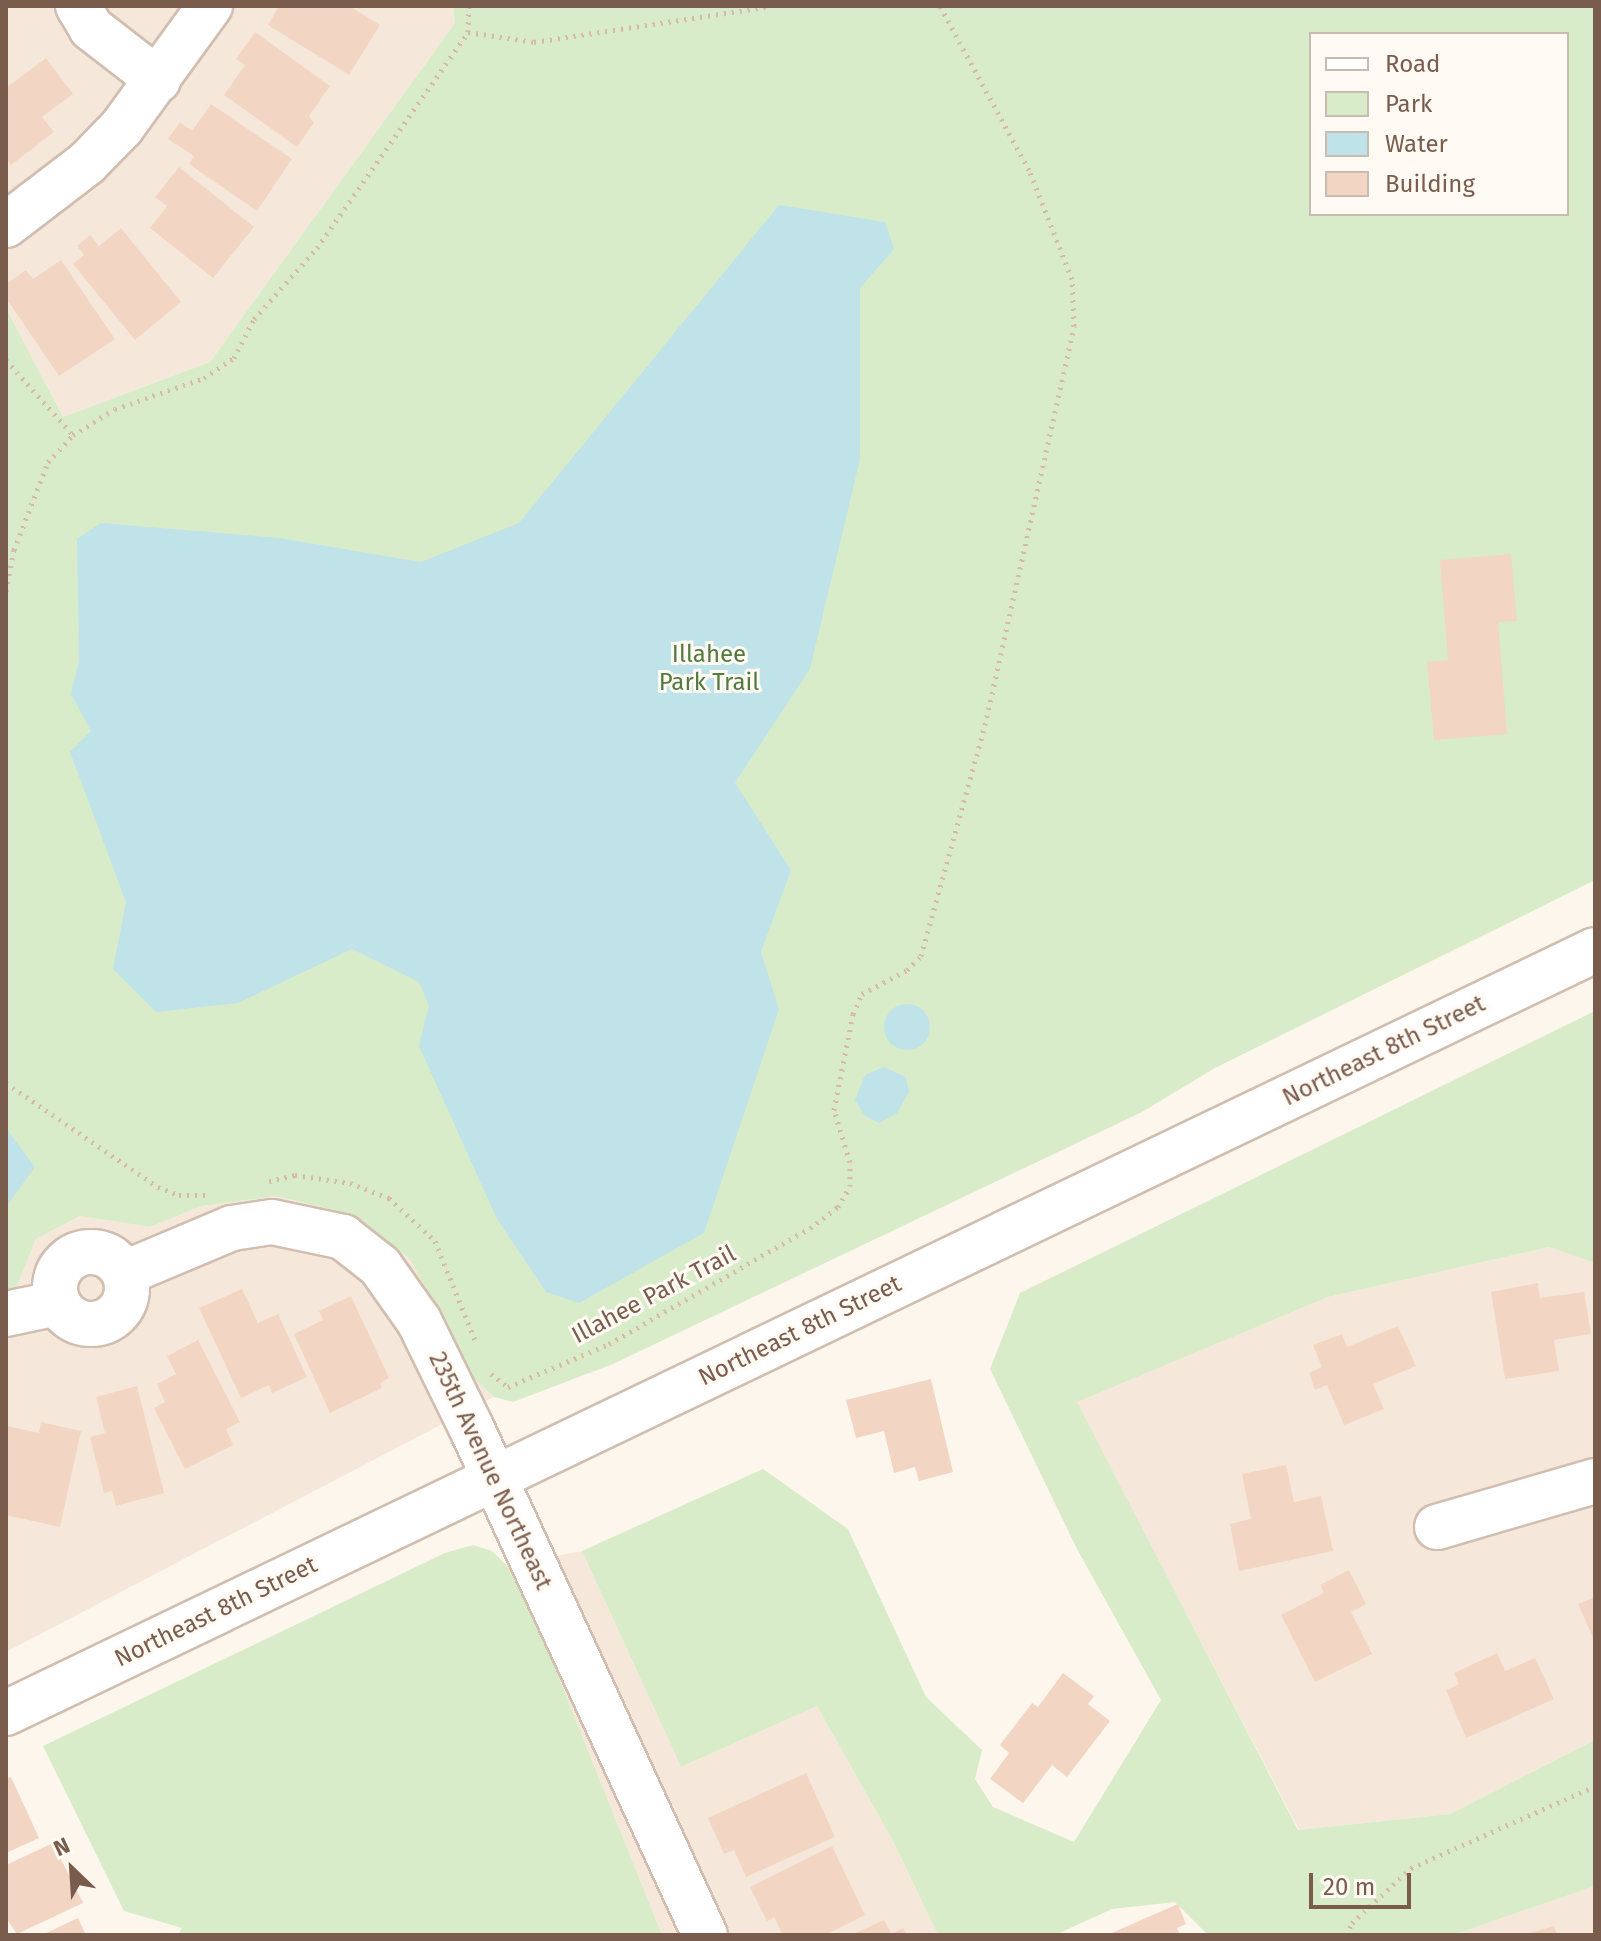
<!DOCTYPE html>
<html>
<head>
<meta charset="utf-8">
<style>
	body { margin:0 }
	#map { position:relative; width:1601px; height:1941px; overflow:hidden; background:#fdf6ec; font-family:"Fira Sans",sans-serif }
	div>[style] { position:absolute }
	.residential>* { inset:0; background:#f5e8da }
	.green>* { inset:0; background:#d8ecc9 }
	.water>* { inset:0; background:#bfe3e8 }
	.round { border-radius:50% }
	.building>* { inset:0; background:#f3d5c3 }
	.path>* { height:5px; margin-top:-2.5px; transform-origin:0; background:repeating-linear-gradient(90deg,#d9b8a5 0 2px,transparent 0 8px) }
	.roads { filter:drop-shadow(2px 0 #d1beb0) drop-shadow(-2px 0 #d1beb0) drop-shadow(0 2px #d1beb0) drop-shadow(0 -2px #d1beb0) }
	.minor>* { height:44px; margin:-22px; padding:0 22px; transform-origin:22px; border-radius:22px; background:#fff }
	.minor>.ring { margin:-22px; padding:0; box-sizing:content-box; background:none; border:44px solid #fff; border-radius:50% }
	span { translate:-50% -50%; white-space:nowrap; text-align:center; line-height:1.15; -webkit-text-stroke:6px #fffaf3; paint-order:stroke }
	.park-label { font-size:24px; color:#537a41 }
	.street-label { font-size:24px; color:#7a5c4d }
	.frame { position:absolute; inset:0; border:8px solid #7a5c4d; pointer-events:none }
	.legend { position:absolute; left:1309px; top:32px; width:260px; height:184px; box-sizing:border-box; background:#fffaf3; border:2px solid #cabbb1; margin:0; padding:10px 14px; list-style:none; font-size:24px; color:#7a5c4d }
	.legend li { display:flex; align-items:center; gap:16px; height:40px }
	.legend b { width:40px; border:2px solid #cabbb1 }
	.north { position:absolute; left:32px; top:1829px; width:80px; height:80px; -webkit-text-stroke:6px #fffaf3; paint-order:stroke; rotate:335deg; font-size:22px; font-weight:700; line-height:32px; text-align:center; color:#7a5c4d }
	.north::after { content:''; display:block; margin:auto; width:28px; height:36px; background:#7a5c4d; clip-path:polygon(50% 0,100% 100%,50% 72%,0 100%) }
	.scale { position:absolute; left:1309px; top:1873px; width:102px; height:36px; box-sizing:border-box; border:4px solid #7a5c4d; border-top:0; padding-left:10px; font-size:24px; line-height:28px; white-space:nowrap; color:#7a5c4d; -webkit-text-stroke:6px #fffaf3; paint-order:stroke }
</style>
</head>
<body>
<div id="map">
	<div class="residential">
		<div style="clip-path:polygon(6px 6px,453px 6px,455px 23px,210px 362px,63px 417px,6px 308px)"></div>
		<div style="clip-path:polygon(276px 1196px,354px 1215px,410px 1259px,474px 1378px,494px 1397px,6px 1652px,6px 1292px,16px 1289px,36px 1239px,80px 1216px,150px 1227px,202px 1206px)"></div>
		<div style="clip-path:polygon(1549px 1247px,1595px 1263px,1595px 1740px,1450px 1814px,1299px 1830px,1076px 1402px,1328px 1297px)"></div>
		<div style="clip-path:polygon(582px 1551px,681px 1767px,817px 1706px,894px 1843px,938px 1935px,662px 1935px,535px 1618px,506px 1565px)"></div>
		<div style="clip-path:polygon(1595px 1886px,1595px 1935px,1453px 1935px)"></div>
	</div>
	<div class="green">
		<div style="clip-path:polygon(evenodd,453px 6px,1595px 6px,1595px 880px,1215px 1068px,1142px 1112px,613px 1364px,513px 1402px,494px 1397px,474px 1378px,410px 1259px,354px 1215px,276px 1196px,202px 1206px,150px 1227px,80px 1216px,36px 1239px,16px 1289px,6px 1292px,6px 308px,63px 417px,210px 362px,455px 23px,453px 6px,1311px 34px,1567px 34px,1567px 214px,1311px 214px,1311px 34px)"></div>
		<div style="clip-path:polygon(1595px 1011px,1595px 1263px,1549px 1247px,1328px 1297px,1077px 1402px,1298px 1830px,1450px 1814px,1595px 1740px,1595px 1886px,1453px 1935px,1208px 1935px,1175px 1902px,1112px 1909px,1055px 1935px,938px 1935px,894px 1843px,817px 1706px,681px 1767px,582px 1551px,763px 1469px,848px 1529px,926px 1697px,982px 1750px,975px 1779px,993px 1807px,1074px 1842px,1161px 1700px,1077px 1549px,990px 1369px,1020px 1293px)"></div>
		<div style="clip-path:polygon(473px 1545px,492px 1551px,506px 1565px,535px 1618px,662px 1935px,178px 1935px,182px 1928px,124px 1911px,43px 1746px,445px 1553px)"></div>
	</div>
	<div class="water">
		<div style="clip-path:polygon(779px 205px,885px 222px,894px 249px,860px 288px,860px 459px,810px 669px,735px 783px,791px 870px,761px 952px,779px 1009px,704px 1233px,579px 1303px,546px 1292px,497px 1219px,419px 1046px,429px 1006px,419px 982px,352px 949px,238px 1003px,156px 1012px,113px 969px,126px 902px,70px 752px,91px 731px,71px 694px,79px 662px,77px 539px,101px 523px,279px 538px,421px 562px,519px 523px)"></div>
		<div class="round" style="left:884px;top:1004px;width:46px;height:46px"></div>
		<div style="clip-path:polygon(884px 1067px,906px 1077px,909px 1092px,897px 1113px,879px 1123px,865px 1116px,855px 1100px,865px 1075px)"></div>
		<div style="clip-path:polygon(6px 1128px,35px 1167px,6px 1207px)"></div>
	</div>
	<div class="building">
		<div style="clip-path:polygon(279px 6px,349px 6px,380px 25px,349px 75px,268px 25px)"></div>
		<div style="clip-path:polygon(255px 32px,330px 86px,309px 116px,314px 123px,297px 147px,224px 95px,245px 65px,236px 59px)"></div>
		<div style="clip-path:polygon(46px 58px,73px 94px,42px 117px,54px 132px,11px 165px,6px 158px,6px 88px)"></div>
		<div style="clip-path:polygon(211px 104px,292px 159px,257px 211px,189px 164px,194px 156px,168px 139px,180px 122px,192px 131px)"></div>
		<div style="clip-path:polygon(179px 167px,254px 227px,213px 278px,150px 228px,167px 206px,155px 197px)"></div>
		<div style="clip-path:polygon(121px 228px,181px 302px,135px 340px,73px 264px,84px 255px,77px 246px,90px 235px,99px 246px)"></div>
		<div style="clip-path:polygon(61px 260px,115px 339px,59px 376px,6px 298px,6px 284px,26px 270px,33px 279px)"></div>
		<div style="clip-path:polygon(1511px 554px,1517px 621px,1498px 622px,1507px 734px,1434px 740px,1427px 662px,1448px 660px,1440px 560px)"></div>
		<div style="clip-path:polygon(1538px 1283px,1540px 1298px,1584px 1292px,1591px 1334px,1554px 1340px,1559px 1371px,1505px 1379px,1491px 1292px)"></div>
		<div style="clip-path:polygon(242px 1289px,258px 1323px,278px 1314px,307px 1377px,272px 1393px,269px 1385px,241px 1398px,199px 1308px)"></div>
		<div style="clip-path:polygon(351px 1296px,389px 1378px,380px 1383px,382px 1388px,330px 1413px,294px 1334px,323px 1320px,319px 1311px)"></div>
		<div style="clip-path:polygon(1398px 1326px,1416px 1366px,1373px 1384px,1384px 1409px,1344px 1425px,1327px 1385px,1315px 1390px,1309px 1373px,1322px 1367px,1313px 1345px,1342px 1334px,1347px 1347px)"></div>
		<div style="clip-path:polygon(198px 1340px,240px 1422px,226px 1429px,233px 1445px,185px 1469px,154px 1408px,165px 1402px,157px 1384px,176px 1374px,167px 1356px)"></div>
		<div style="clip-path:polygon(931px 1379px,953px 1472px,919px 1481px,915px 1467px,894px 1473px,884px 1431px,856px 1438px,846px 1400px)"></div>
		<div style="clip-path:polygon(137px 1386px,164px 1493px,116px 1506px,112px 1491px,104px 1493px,90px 1437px,105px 1433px,96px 1397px)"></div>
		<div style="clip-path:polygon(41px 1422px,81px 1431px,60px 1527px,6px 1515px,7px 1426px,39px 1433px)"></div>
		<div style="clip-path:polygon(1286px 1465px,1294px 1502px,1321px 1496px,1333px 1551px,1239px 1571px,1230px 1524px,1251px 1519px,1242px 1474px)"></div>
		<div style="clip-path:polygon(1349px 1570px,1366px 1604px,1351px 1612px,1372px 1654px,1315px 1682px,1281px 1615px,1324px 1593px,1320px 1585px)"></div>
		<div style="clip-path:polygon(1595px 1597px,1595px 1642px,1578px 1604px)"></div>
		<div style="clip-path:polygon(1497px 1653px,1505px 1671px,1535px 1658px,1554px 1699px,1466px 1738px,1446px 1690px,1459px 1684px,1454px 1673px)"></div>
		<div style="clip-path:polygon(1063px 1673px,1094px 1696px,1088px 1704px,1110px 1721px,1067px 1777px,1052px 1765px,1023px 1803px,990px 1779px,1009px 1753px,1000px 1745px,1032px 1703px,1038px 1707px)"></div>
		<div style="clip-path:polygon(806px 1773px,835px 1837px,746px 1877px,734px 1850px,724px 1854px,708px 1818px)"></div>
		<div style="clip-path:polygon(11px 1777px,39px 1838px,6px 1853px,6px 1779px)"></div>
		<div style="clip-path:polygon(53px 1843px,83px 1903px,17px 1934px,6px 1918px,6px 1865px)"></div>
		<div style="clip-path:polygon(832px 1846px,865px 1915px,825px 1935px,783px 1935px,774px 1917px,767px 1921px,750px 1887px)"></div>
		<div style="clip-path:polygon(1178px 1904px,1186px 1924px,1177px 1928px,1180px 1935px,1107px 1935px)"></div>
		<div style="clip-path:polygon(78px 1918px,86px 1935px,42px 1935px)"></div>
		<div style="clip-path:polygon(884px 1920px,891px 1934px,903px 1928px,907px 1935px,851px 1935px)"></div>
		<div style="clip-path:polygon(1554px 1926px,1557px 1935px,1527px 1935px,1526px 1934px)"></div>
	</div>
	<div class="path">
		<div style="left:468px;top:32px;width:67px;rotate:8.6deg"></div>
		<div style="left:534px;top:42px;width:240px;rotate:-8.6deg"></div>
		<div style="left:6px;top:360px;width:101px;rotate:48.2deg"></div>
		<div style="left:6px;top:591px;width:42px;rotate:-79deg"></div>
		<div style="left:14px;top:550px;width:94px;rotate:-68.9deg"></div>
		<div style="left:48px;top:462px;width:37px;rotate:-47deg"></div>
		<div style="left:73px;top:435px;width:49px;rotate:-31.8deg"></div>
		<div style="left:115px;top:409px;width:94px;rotate:-19.2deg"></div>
		<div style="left:204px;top:378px;width:36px;rotate:-34deg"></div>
		<div style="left:234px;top:358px;width:44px;rotate:-62.9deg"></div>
		<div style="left:254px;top:319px;width:95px;rotate:-48.4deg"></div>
		<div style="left:317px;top:248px;width:264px;rotate:-55deg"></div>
		<div style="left:468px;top:32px;width:26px;rotate:-88deg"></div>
		<div style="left:6px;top:1083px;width:184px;rotate:34.4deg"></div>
		<div style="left:158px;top:1187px;width:22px;rotate:21deg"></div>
		<div style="left:179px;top:1195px;width:26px"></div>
		<div style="left:269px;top:1181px;width:27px;rotate:-13deg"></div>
		<div style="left:295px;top:1175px;width:56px;rotate:8.3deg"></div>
		<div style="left:350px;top:1183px;width:42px;rotate:21deg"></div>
		<div style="left:389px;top:1198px;width:63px;rotate:43.1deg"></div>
		<div style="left:435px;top:1241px;width:107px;rotate:68deg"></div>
		<div style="left:491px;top:1374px;width:21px;rotate:37deg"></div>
		<div style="left:508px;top:1387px;width:110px;rotate:-23.1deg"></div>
		<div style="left:609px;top:1344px;width:232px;rotate:-30deg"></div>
		<div style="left:810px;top:1228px;width:35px;rotate:-37deg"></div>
		<div style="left:838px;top:1207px;width:24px;rotate:-60deg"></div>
		<div style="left:850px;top:1186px;width:24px;rotate:-90deg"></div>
		<div style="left:850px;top:1162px;width:54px;rotate:-107.1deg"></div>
		<div style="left:834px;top:1110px;width:98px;rotate:-78.8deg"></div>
		<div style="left:853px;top:1014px;width:22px;rotate:-66deg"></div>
		<div style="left:862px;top:994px;width:51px;rotate:-28.1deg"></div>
		<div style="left:907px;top:970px;width:20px;rotate:-45deg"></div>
		<div style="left:921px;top:956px;width:240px;rotate:-74.5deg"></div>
		<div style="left:985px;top:725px;width:409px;rotate:-77.4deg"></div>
		<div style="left:1074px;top:326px;width:47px;rotate:-92.4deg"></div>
		<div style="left:1072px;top:279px;width:117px;rotate:-111.5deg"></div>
		<div style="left:1029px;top:170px;width:187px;rotate:-118.5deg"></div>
		<div style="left:1346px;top:1935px;width:13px;rotate:-63deg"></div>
		<div style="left:1352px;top:1923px;width:81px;rotate:-43deg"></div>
		<div style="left:1411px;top:1868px;width:201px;rotate:-24deg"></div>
	</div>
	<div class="roads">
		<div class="minor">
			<div style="left:78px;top:6px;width:26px;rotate:59deg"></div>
			<div style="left:91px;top:28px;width:85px;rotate:37.8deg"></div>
			<div style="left:6px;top:225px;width:102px;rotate:-37.4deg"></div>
			<div style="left:87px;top:163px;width:50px;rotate:-45.8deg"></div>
			<div style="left:122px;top:127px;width:150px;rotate:-54deg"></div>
			<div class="ring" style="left:55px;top:1252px;width:28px;height:28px"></div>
			<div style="left:125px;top:1273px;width:116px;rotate:-22.8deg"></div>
			<div style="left:232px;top:1228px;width:40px;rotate:-8.5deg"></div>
			<div style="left:272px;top:1222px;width:73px;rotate:11.9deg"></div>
			<div style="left:343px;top:1237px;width:47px;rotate:38.1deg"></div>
			<div style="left:380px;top:1266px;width:67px;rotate:54.7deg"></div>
			<div style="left:419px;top:1321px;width:118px;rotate:63.9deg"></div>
			<div style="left:471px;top:1427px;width:559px;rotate:65.27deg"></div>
			<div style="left:6px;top:1314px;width:53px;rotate:-11.9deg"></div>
			<div style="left:1437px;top:1527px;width:165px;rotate:-16.2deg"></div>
			<div style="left:6px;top:1713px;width:1763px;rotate:-25.65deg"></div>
		</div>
	</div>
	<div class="park-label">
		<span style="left:709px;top:669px">Illahee<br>Park Trail</span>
	</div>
	<div class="street-label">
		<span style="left:1384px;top:1051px;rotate:-26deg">Northeast 8th Street</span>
		<span style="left:654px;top:1295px;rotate:-28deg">Illahee Park Trail</span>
		<span style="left:800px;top:1331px;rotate:-26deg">Northeast 8th Street</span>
		<span style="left:490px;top:1471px;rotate:65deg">235th Avenue Northeast</span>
		<span style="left:216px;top:1612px;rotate:-26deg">Northeast 8th Street</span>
	</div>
	<div class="frame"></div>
	<ul class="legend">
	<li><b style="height:10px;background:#fff"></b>Road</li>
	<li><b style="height:22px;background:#d8ecc9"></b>Park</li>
	<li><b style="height:22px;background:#bfe3e8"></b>Water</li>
	<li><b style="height:22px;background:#f3d5c3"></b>Building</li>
	</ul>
	<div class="north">N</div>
	<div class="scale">20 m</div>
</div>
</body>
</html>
